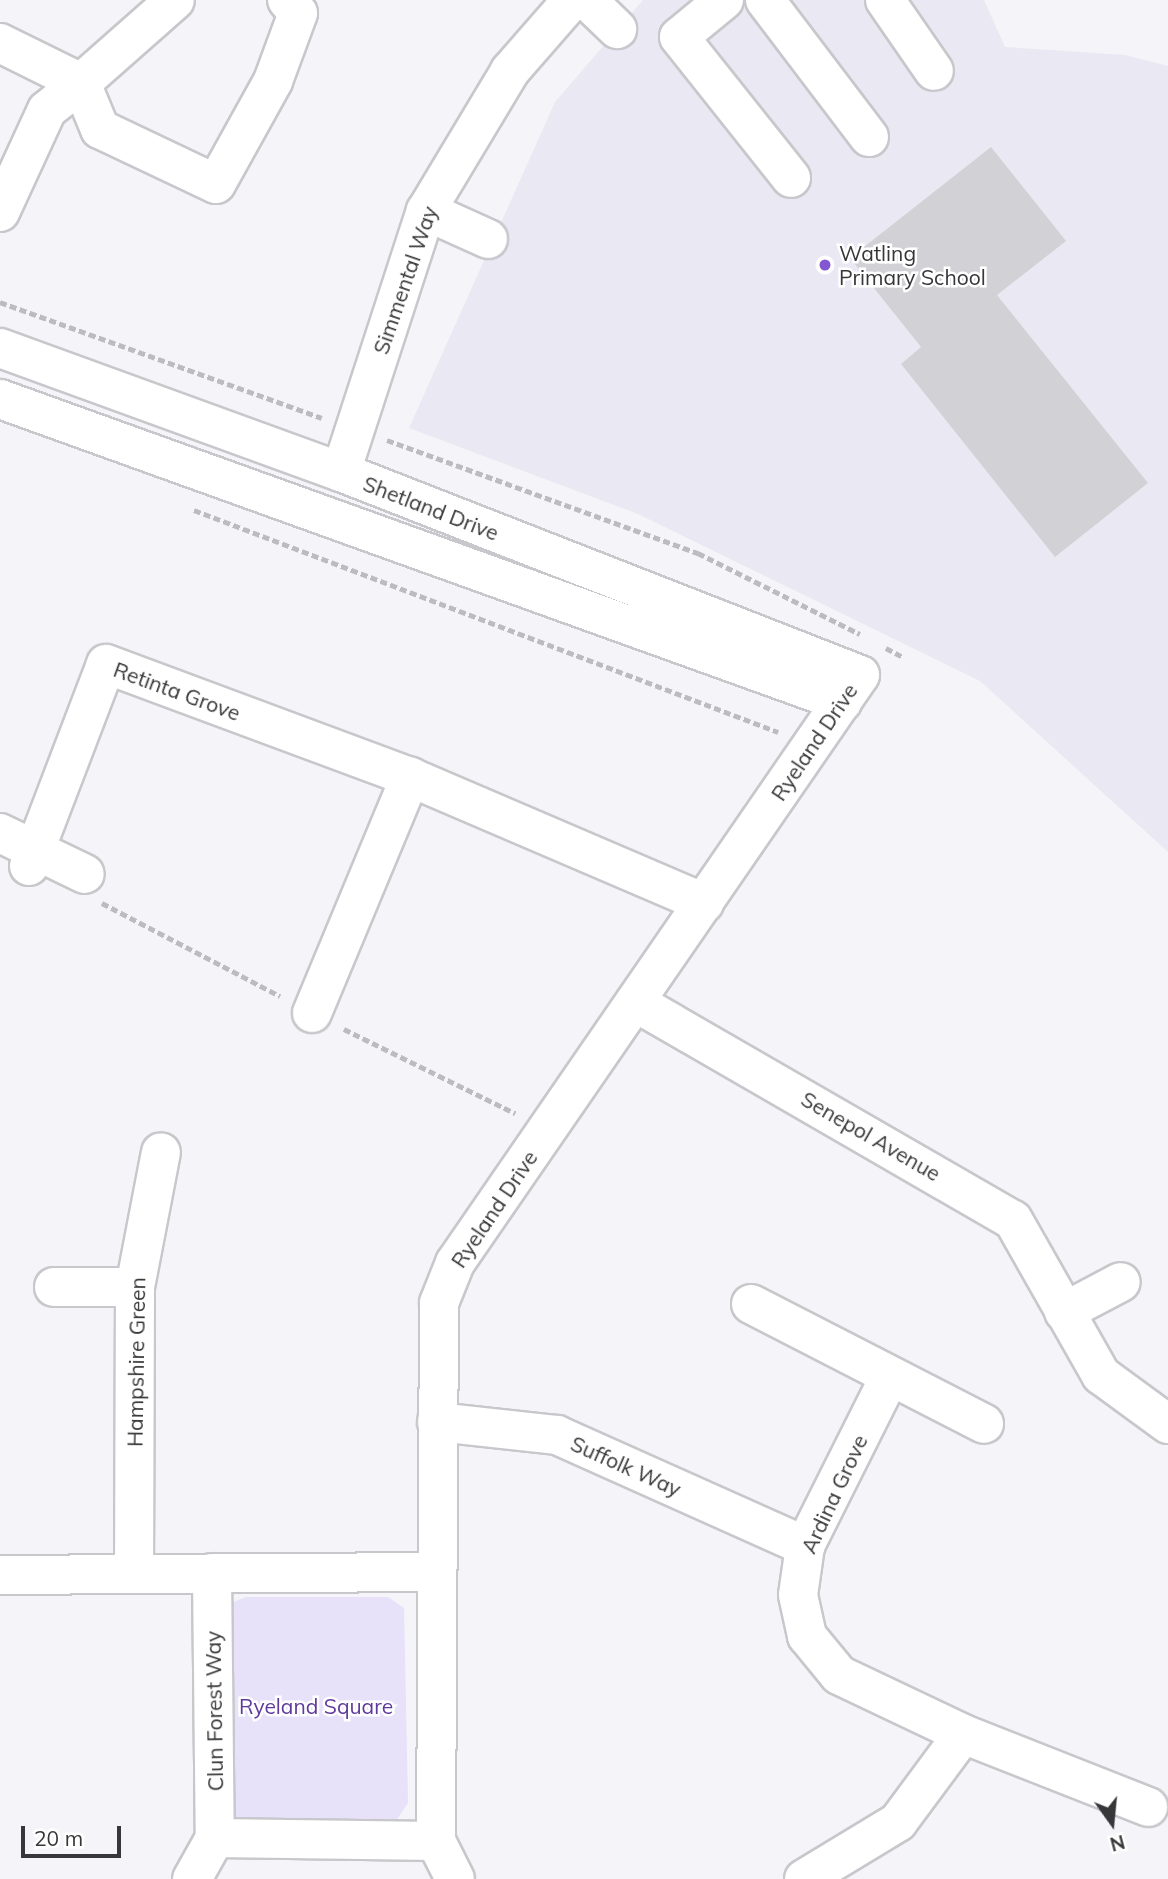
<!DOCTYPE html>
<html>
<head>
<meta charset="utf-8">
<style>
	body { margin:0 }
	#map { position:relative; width:1168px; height:1879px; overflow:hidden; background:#f5f4f8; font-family:Mulish,sans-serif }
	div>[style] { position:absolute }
	.built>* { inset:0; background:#eae8f3 }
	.green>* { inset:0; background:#e7e1fa }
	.building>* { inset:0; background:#d2d1d5 }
	.path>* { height:4.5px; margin-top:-2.25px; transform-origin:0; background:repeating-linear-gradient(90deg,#bcbbbe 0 7px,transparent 0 10.5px) }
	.roads { filter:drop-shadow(2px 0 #c8c7cb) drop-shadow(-2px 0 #c8c7cb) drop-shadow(0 2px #c8c7cb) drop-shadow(0 -2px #c8c7cb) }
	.minor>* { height:38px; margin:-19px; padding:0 19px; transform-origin:19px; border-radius:19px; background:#fff }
	.dots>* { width:19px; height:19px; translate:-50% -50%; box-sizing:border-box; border:4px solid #fff; border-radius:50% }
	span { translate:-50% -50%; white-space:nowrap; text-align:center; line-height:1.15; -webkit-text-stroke:5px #fff; paint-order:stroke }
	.poi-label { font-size:21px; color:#373739 }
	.left { translate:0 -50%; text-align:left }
	.street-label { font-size:21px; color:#373739 }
	.park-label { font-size:21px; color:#5f3a9c }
	.north { position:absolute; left:1077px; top:1788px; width:70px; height:70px; -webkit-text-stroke:5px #fff; paint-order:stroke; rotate:165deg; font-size:19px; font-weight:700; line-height:28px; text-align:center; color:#373739 }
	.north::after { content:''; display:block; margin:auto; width:24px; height:32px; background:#373739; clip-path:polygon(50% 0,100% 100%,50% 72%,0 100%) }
	.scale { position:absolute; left:21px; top:1826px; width:100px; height:32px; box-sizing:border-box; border:4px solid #373739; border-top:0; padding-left:9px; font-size:21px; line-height:24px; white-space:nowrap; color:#373739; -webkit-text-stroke:5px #fff; paint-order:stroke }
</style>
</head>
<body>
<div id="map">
	<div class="built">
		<div style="clip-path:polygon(643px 0,984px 0,1005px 47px,1125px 55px,1168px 66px,1168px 852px,980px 681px,638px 514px,409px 428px,555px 102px)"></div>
	</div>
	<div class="green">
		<div style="clip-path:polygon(246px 1597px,388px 1597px,404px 1608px,408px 1803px,394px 1824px,243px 1823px,233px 1816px,231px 1603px)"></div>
	</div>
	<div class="building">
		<div style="clip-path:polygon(991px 147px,1066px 241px,997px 295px,1148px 483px,1055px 557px,901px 364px,921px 347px,850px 258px)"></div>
	</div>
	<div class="path">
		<div style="left:0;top:302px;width:342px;rotate:19.8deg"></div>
		<div style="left:387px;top:440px;width:331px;rotate:20deg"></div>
		<div style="left:698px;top:553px;width:181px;rotate:26.6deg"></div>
		<div style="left:194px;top:510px;width:625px;rotate:20.81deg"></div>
		<div style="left:886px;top:648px;width:19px;rotate:28deg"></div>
		<div style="left:102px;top:903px;width:201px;rotate:27.6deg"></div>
		<div style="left:344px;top:1029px;width:191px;rotate:26.2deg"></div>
	</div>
	<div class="roads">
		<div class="minor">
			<div style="left:587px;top:0;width:42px;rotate:44deg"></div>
			<div style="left:724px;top:0;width:58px;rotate:140.6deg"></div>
			<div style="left:679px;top:37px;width:180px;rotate:51.5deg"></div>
			<div style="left:765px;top:0;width:172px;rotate:52.8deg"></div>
			<div style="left:885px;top:0;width:86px;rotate:55.4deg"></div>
			<div style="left:0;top:43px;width:90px;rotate:26.3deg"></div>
			<div style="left:81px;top:83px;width:125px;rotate:-41.4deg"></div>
			<div style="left:426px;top:211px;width:68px;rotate:24.3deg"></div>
			<div style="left:0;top:212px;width:112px;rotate:-65.3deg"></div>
			<div style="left:47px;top:110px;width:43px;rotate:-38.5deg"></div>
			<div style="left:81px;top:83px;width:50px;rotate:67.6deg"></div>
			<div style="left:100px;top:129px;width:128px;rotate:25.4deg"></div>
			<div style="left:216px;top:184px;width:118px;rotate:-61deg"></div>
			<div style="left:273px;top:81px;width:72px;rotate:-69.8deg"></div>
			<div style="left:298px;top:13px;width:17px;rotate:-130deg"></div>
			<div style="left:0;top:348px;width:363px;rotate:20deg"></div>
			<div style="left:341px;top:472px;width:557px;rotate:21.36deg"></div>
			<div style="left:860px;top:675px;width:714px;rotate:124.56deg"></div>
			<div style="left:455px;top:1263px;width:43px;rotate:111.8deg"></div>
			<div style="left:439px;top:1303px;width:538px;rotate:90.32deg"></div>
			<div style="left:436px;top:1841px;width:42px;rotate:63.4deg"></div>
			<div style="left:0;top:399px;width:895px;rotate:19.79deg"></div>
			<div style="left:341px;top:472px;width:274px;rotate:-72deg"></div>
			<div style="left:426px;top:211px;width:163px;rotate:-59deg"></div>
			<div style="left:510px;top:71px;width:94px;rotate:-48.9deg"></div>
			<div style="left:0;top:833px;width:94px;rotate:25.8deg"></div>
			<div style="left:29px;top:866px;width:216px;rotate:-69.1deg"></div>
			<div style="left:106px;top:664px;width:324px;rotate:20.4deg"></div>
			<div style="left:410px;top:777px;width:320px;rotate:23.2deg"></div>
			<div style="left:635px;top:1002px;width:436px;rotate:30deg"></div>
			<div style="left:1013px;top:1220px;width:178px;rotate:60.4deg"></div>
			<div style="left:1101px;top:1375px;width:83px;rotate:36.2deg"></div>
			<div style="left:312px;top:1013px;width:256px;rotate:-67.4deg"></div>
			<div style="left:54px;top:1287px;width:81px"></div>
			<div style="left:751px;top:1304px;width:262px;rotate:27.2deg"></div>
			<div style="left:1064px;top:1312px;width:64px;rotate:-27.8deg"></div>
			<div style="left:889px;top:1378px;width:188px;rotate:116.6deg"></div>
			<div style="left:805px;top:1546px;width:49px;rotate:98.1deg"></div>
			<div style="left:798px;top:1595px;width:42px;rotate:77.6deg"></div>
			<div style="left:807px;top:1636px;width:50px;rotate:50.6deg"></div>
			<div style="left:839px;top:1675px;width:137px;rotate:25.4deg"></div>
			<div style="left:963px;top:1734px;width:199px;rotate:21.5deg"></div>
			<div style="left:437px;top:1422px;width:121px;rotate:6.2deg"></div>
			<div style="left:557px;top:1435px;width:272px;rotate:24.1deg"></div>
			<div style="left:212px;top:1573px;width:265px;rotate:89.4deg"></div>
			<div style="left:215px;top:1838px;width:221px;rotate:0.8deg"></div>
			<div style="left:134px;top:1574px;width:287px;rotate:-89.8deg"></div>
			<div style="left:135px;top:1287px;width:137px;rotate:-79.1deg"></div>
			<div style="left:0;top:1575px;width:437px;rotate:-0.4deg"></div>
			<div style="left:192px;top:1879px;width:47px;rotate:-60.7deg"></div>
			<div style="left:804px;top:1879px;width:110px;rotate:-31.2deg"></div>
			<div style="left:898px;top:1822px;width:109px;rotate:-53.5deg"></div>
		</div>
	</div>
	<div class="dots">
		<div style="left:825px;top:265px;background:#8357d0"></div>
	</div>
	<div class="poi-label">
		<span class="left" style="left:839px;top:265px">Watling<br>Primary School</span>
	</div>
	<div class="street-label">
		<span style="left:405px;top:280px;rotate:-71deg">Simmental Way</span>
		<span style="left:431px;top:508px;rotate:21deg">Shetland Drive</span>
		<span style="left:177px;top:691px;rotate:20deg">Retinta Grove</span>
		<span style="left:814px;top:742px;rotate:-56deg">Ryeland Drive</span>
		<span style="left:871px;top:1136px;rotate:30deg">Senepol Avenue</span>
		<span style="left:494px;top:1209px;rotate:-56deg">Ryeland Drive</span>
		<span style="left:136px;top:1362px;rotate:-89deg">Hampshire Green</span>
		<span style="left:626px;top:1466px;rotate:24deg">Suffolk Way</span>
		<span style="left:834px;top:1494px;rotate:-65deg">Ardina Grove</span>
		<span style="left:214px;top:1711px;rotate:-91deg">Clun Forest Way</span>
	</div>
	<div class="park-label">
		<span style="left:316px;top:1706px">Ryeland Square</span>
	</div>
	<div class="north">N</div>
	<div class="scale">20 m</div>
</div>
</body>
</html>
